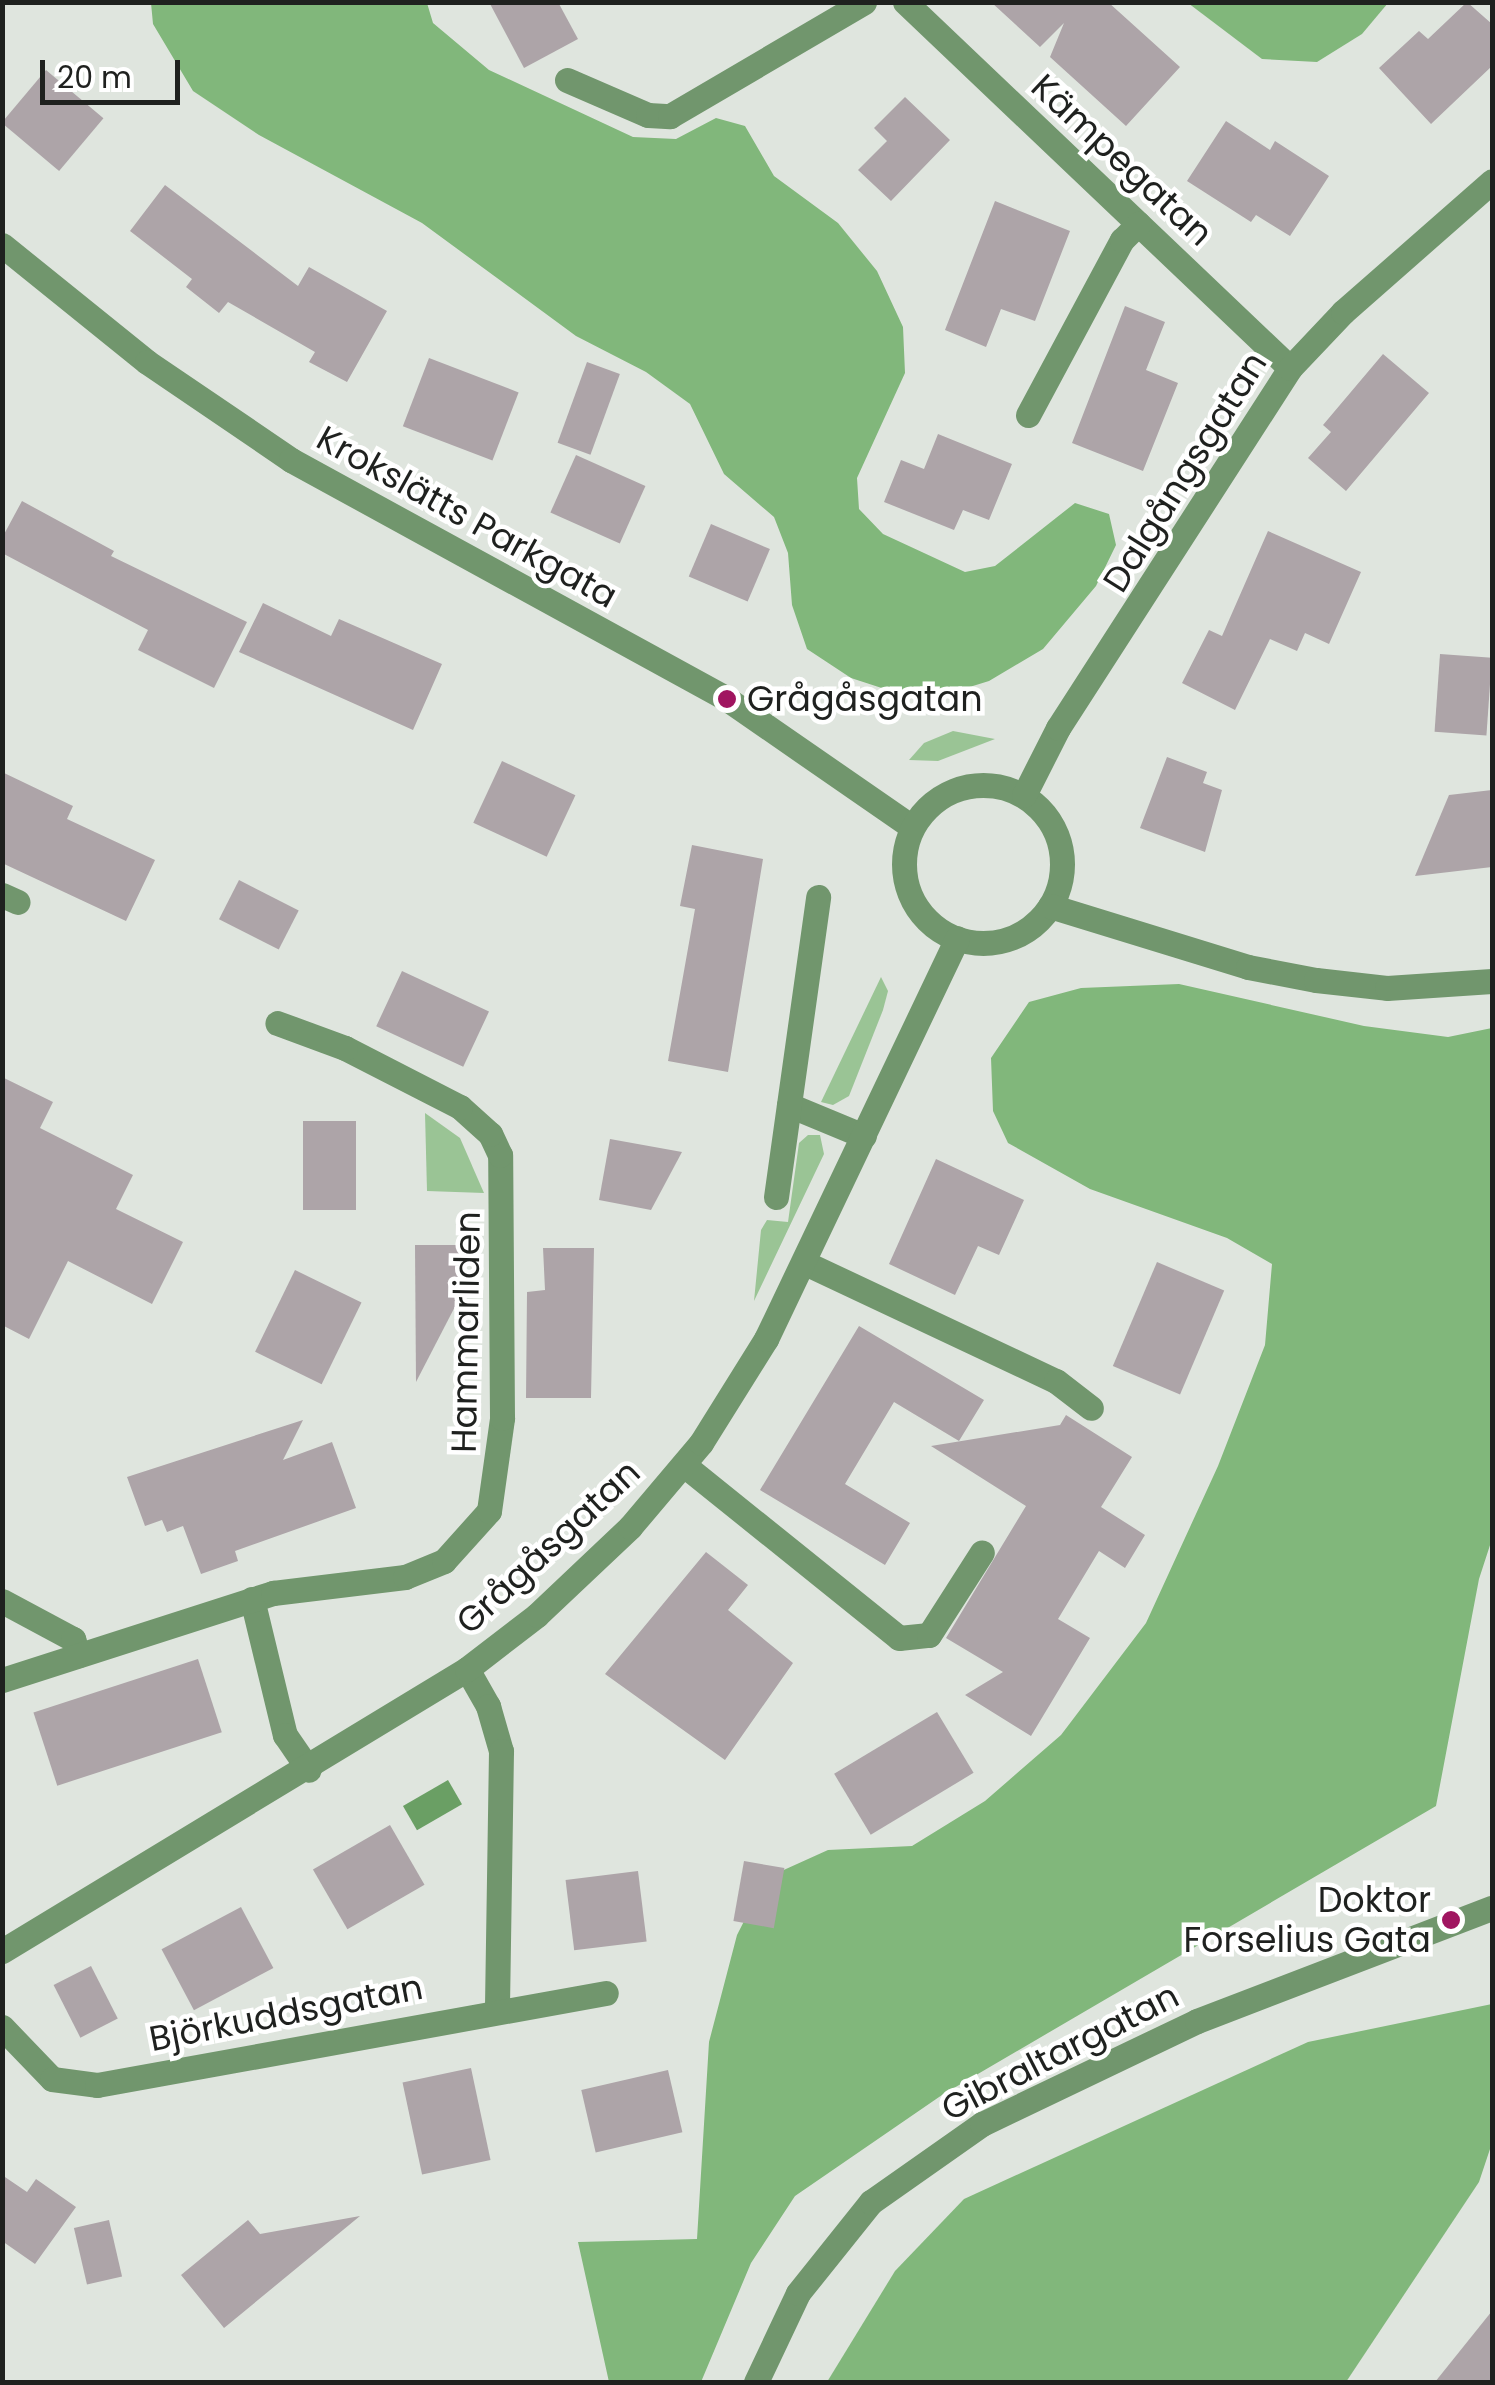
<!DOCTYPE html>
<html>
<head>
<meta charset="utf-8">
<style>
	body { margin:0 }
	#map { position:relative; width:1495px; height:2385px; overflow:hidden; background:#dfe5de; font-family:Poppins,sans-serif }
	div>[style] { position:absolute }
	.green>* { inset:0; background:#9ac495 }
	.forest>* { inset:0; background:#81b77b }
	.water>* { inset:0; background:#6a9f64; transform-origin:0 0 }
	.building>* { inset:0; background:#ada4a8; transform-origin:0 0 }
	.minor>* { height:25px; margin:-12.5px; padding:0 12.5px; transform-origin:12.5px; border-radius:12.5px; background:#71966d }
	.minor>.ring { margin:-12.5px; padding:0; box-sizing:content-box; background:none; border:25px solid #71966d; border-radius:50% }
	.dots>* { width:28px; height:28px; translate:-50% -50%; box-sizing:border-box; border:5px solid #fff; border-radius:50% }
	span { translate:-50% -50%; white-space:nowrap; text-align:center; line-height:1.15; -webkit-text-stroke:9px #fff; paint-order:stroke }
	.street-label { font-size:35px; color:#1f211f }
	.poi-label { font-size:35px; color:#1f211f }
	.left { translate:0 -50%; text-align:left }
	.right { translate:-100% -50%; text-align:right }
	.frame { position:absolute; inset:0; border:5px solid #1f211f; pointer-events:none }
	.scale { position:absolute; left:40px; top:60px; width:140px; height:45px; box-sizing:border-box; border:5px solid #1f211f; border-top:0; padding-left:12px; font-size:30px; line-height:35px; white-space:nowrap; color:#1f211f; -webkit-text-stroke:8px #fff; paint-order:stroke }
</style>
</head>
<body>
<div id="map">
	<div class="green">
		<div style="clip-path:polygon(953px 731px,995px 739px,938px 761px,909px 760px,924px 743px)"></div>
		<div style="clip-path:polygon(881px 977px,888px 991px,883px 1010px,849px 1096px,833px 1105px,821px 1102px)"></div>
		<div style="clip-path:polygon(425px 1113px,460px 1138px,484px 1193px,427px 1191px)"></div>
		<div style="clip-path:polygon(808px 1135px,820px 1135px,824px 1154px,754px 1301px,761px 1230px,767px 1220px,788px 1222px,799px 1143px)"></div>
	</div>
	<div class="forest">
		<div style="clip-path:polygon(151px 3px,427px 3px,433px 23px,489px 70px,633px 137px,676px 139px,716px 118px,745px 126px,774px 176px,838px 223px,877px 271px,903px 327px,905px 373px,857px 478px,859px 509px,883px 534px,965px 572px,995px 566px,1075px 503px,1109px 514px,1116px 545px,1096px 586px,1043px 649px,989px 681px,947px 694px,897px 693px,851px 678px,807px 649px,792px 605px,788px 553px,774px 517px,724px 474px,690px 404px,646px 372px,576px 336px,422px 223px,259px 135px,193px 91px,153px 24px)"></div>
		<div style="clip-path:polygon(1188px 3px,1388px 3px,1362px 34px,1317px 62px,1262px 59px)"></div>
		<div style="clip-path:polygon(1179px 984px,1364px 1026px,1448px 1037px,1492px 1028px,1492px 1539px,1479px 1579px,1436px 1806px,942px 2095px,795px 2196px,751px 2263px,701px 2382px,609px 2382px,578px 2242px,697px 2239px,709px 2042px,737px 1935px,766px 1878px,828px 1850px,912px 1846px,985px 1801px,1061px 1735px,1146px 1623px,1218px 1466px,1265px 1345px,1272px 1264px,1227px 1238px,1090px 1189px,1008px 1143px,993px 1111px,991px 1058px,1029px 1002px,1081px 988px)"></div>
		<div style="clip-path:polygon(1492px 2004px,1492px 2143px,1479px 2182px,1346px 2382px,827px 2382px,895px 2271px,964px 2199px,1308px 2042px)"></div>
	</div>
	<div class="water">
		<div style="left:448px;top:1780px;width:28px;height:52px;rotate:60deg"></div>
	</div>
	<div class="building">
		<div style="clip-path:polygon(489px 2px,558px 2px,578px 39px,524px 68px)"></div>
		<div style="clip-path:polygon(991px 2px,1108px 2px,1180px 67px,1126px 126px,1050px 57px,1064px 23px,1040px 47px)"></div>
		<div style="clip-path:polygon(1467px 2px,1492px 24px,1492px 66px,1431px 124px,1379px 68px,1419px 31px,1428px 39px)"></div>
		<div style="left:46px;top:70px;width:75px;height:69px;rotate:40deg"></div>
		<div style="clip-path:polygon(905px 97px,950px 140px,891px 201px,858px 170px,887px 141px,874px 128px)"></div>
		<div style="clip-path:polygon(1226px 121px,1270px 150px,1275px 141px,1329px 176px,1290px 236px,1256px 215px,1251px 222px,1187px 181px)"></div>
		<div style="clip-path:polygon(165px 185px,298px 286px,309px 267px,387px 311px,347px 382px,309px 362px,315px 352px,228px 302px,219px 313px,186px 287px,192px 279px,130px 231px)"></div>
		<div style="clip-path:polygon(995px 201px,1070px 231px,1035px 321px,1001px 309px,986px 347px,945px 330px)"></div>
		<div style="clip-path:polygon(1125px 306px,1165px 322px,1146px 370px,1178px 383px,1143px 471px,1072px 443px)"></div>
		<div style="clip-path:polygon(1383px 354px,1429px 393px,1346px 491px,1308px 458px,1331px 432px,1323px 425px)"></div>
		<div style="left:429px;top:358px;width:96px;height:73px;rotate:21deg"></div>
		<div style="left:587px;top:362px;width:35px;height:86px;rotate:20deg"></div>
		<div style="clip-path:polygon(938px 434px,1012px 464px,989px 520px,963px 510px,954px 530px,884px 502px,901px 460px,924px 469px)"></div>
		<div style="left:576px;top:455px;width:76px;height:63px;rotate:24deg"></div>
		<div style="clip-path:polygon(22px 501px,114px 551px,111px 556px,247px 622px,214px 688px,138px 650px,148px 630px,2px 553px,2px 538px)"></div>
		<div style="left:711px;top:524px;width:64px;height:57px;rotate:23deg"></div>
		<div style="clip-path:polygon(1268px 531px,1361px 572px,1329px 644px,1305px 633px,1297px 651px,1270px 639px,1235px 710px,1182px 683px,1209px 630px,1222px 636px)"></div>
		<div style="clip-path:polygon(263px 603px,331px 636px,339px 619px,442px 664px,413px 730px,239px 652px)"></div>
		<div style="left:1440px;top:654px;width:52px;height:78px;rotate:4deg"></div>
		<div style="clip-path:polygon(1167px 757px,1207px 772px,1203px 783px,1222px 790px,1205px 852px,1140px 828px)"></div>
		<div style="left:502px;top:761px;width:81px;height:68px;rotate:25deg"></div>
		<div style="clip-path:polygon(2px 772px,73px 806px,67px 819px,155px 860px,126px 921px,2px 863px)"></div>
		<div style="clip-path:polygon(1492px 790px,1492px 867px,1415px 876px,1449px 795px)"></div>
		<div style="clip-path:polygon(692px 845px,763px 859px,728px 1072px,668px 1061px,695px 909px,680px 906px)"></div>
		<div style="left:239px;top:880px;width:67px;height:44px;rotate:27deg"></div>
		<div style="left:402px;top:971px;width:96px;height:61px;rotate:25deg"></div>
		<div style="clip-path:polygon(2px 1077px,53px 1102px,40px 1128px,133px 1175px,116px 1209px,183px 1242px,152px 1304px,68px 1261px,29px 1339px,2px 1325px)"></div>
		<div style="left:303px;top:1121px;width:53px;height:89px"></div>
		<div style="clip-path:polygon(610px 1139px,682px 1152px,651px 1210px,599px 1200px)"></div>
		<div style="clip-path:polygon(936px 1159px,1024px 1200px,999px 1255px,978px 1246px,955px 1295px,889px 1264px)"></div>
		<div style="clip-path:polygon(415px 1245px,461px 1245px,461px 1295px,416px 1382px)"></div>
		<div style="clip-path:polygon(543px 1248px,594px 1248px,591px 1398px,526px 1398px,527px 1292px,545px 1290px)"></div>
		<div style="left:1157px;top:1262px;width:73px;height:113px;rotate:23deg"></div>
		<div style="left:295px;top:1270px;width:74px;height:91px;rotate:26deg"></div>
		<div style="clip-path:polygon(859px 1326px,984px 1400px,959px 1441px,894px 1402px,845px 1484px,910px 1523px,885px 1565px,760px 1490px)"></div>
		<div style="clip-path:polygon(1066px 1415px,1132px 1457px,1101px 1507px,1145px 1535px,1125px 1568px,1099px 1551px,1058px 1619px,1090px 1638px,1031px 1736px,965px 1695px,1003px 1672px,946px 1638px,1026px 1506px,931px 1446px,1060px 1425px)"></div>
		<div style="clip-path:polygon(303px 1420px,283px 1460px,332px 1442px,356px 1508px,235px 1551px,238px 1561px,201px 1574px,183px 1526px,167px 1532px,162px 1520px,145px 1526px,127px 1477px)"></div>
		<div style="clip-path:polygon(706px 1552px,748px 1585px,728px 1610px,793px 1663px,725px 1760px,605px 1674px)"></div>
		<div style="left:198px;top:1659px;width:77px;height:173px;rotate:72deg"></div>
		<div style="left:937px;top:1712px;width:71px;height:120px;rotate:59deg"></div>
		<div style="left:390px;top:1825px;width:69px;height:89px;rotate:60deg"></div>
		<div style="left:744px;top:1861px;width:41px;height:61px;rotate:10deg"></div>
		<div style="left:638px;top:1871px;width:71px;height:73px;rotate:83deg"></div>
		<div style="left:241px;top:1907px;width:69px;height:90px;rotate:62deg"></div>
		<div style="left:91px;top:1966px;width:59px;height:42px;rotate:63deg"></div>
		<div style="left:471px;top:2068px;width:94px;height:70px;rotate:78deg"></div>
		<div style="left:668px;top:2070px;width:64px;height:89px;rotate:77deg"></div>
		<div style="clip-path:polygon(2px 2175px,27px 2192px,36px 2179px,76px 2207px,35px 2264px,2px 2241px)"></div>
		<div style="clip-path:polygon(360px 2216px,224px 2328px,181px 2275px,248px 2220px,260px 2234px)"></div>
		<div style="left:109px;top:2220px;width:58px;height:36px;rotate:77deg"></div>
		<div style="clip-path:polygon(1492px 2311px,1492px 2382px,1435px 2382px)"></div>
	</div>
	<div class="minor">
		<div style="left:905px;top:2px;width:531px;rotate:43.55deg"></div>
		<div style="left:567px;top:80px;width:88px;rotate:23.4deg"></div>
		<div style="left:648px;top:115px;width:22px;rotate:3deg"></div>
		<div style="left:670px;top:116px;width:225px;rotate:-30.4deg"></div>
		<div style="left:2px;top:245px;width:186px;rotate:38.9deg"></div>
		<div style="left:147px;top:362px;width:174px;rotate:34.2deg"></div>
		<div style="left:291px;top:460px;width:497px;rotate:28.7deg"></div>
		<div style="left:727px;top:699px;width:225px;rotate:34.7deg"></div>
		<div style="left:1028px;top:415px;width:199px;rotate:-61.8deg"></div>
		<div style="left:1122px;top:240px;width:23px;rotate:-45deg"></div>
		<div class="ring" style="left:904px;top:785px;width:133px;height:133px"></div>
		<div style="left:1024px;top:795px;width:75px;rotate:-63.1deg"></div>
		<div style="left:1058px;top:728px;width:428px;rotate:-57.2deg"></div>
		<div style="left:1290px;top:368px;width:77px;rotate:-46.6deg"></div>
		<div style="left:1343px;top:312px;width:198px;rotate:-41.3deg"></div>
		<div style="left:2px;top:895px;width:17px;rotate:24deg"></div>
		<div style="left:1050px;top:906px;width:207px;rotate:17.1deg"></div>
		<div style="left:1248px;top:967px;width:69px;rotate:10.8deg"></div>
		<div style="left:1316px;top:980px;width:71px;rotate:6.4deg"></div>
		<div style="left:1387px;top:988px;width:105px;rotate:-3.8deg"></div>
		<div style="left:789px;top:1105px;width:81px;rotate:22.5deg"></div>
		<div style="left:776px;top:1197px;width:303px;rotate:-82deg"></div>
		<div style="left:805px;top:1263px;width:277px;rotate:25.2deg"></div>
		<div style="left:1056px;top:1381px;width:44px;rotate:37.6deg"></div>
		<div style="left:684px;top:1465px;width:276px;rotate:38.8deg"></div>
		<div style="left:899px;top:1638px;width:30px;rotate:-6deg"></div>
		<div style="left:929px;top:1635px;width:98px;rotate:-57.4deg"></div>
		<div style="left:252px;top:1599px;width:140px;rotate:76.4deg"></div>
		<div style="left:285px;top:1735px;width:42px;rotate:55.6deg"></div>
		<div style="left:2px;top:1601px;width:81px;rotate:28.2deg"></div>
		<div style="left:73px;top:1639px;width:17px;rotate:73deg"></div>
		<div style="left:467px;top:1669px;width:43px;rotate:60.4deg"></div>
		<div style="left:488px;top:1706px;width:47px;rotate:73.9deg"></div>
		<div style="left:501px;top:1751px;width:259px;rotate:90.9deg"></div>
		<div style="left:2px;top:1680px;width:285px;rotate:-17.8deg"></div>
		<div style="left:273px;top:1593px;width:133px;rotate:-6.9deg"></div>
		<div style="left:405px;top:1577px;width:42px;rotate:-22.3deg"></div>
		<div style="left:444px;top:1561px;width:67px;rotate:-48deg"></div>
		<div style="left:489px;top:1511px;width:94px;rotate:-82deg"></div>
		<div style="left:502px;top:1418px;width:263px;rotate:-90.4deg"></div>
		<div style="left:500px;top:1155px;width:23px;rotate:-115deg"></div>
		<div style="left:490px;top:1134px;width:40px;rotate:-138deg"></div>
		<div style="left:460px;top:1107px;width:129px;rotate:-152.8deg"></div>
		<div style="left:345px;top:1048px;width:72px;rotate:-159.8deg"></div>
		<div style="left:2px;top:1951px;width:544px;rotate:-31.23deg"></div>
		<div style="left:467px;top:1669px;width:88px;rotate:-37.6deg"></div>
		<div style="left:537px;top:1615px;width:128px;rotate:-43.4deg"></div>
		<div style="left:630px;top:1527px;width:110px;rotate:-49.8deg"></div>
		<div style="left:701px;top:1443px;width:123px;rotate:-58deg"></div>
		<div style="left:766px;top:1339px;width:444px;rotate:-64.5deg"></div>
		<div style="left:2px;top:2027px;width:72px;rotate:46.1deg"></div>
		<div style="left:52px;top:2079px;width:45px;rotate:7.6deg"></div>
		<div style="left:97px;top:2085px;width:517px;rotate:-10.25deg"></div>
		<div style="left:756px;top:2382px;width:98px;rotate:-64.7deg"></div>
		<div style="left:798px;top:2293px;width:117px;rotate:-51.3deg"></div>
		<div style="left:871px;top:2202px;width:136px;rotate:-35.1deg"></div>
		<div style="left:982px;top:2124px;width:238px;rotate:-25.6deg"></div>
		<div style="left:1197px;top:2021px;width:316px;rotate:-21deg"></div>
	</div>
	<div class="dots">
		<div style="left:727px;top:699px;background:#a01560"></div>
		<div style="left:1451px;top:1920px;background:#a01560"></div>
	</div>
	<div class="street-label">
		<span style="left:1122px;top:160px;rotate:43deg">Kämpegatan</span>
		<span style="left:1185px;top:472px;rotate:-58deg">Dalgångsgatan</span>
		<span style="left:467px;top:517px;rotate:29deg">Krokslätts Parkgata</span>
		<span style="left:466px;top:1332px;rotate:-89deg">Hammarliden</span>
		<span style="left:548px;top:1547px;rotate:-43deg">Grågåsgatan</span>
		<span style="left:286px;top:2013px;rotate:-11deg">Björkuddsgatan</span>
		<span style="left:1060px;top:2052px;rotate:-27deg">Gibraltargatan</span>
	</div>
	<div class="poi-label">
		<span class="left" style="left:747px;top:699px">Grågåsgatan</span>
		<span class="right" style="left:1431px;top:1920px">Doktor<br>Forselius Gata</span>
	</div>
	<div class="frame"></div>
	<div class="scale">20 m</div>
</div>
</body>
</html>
